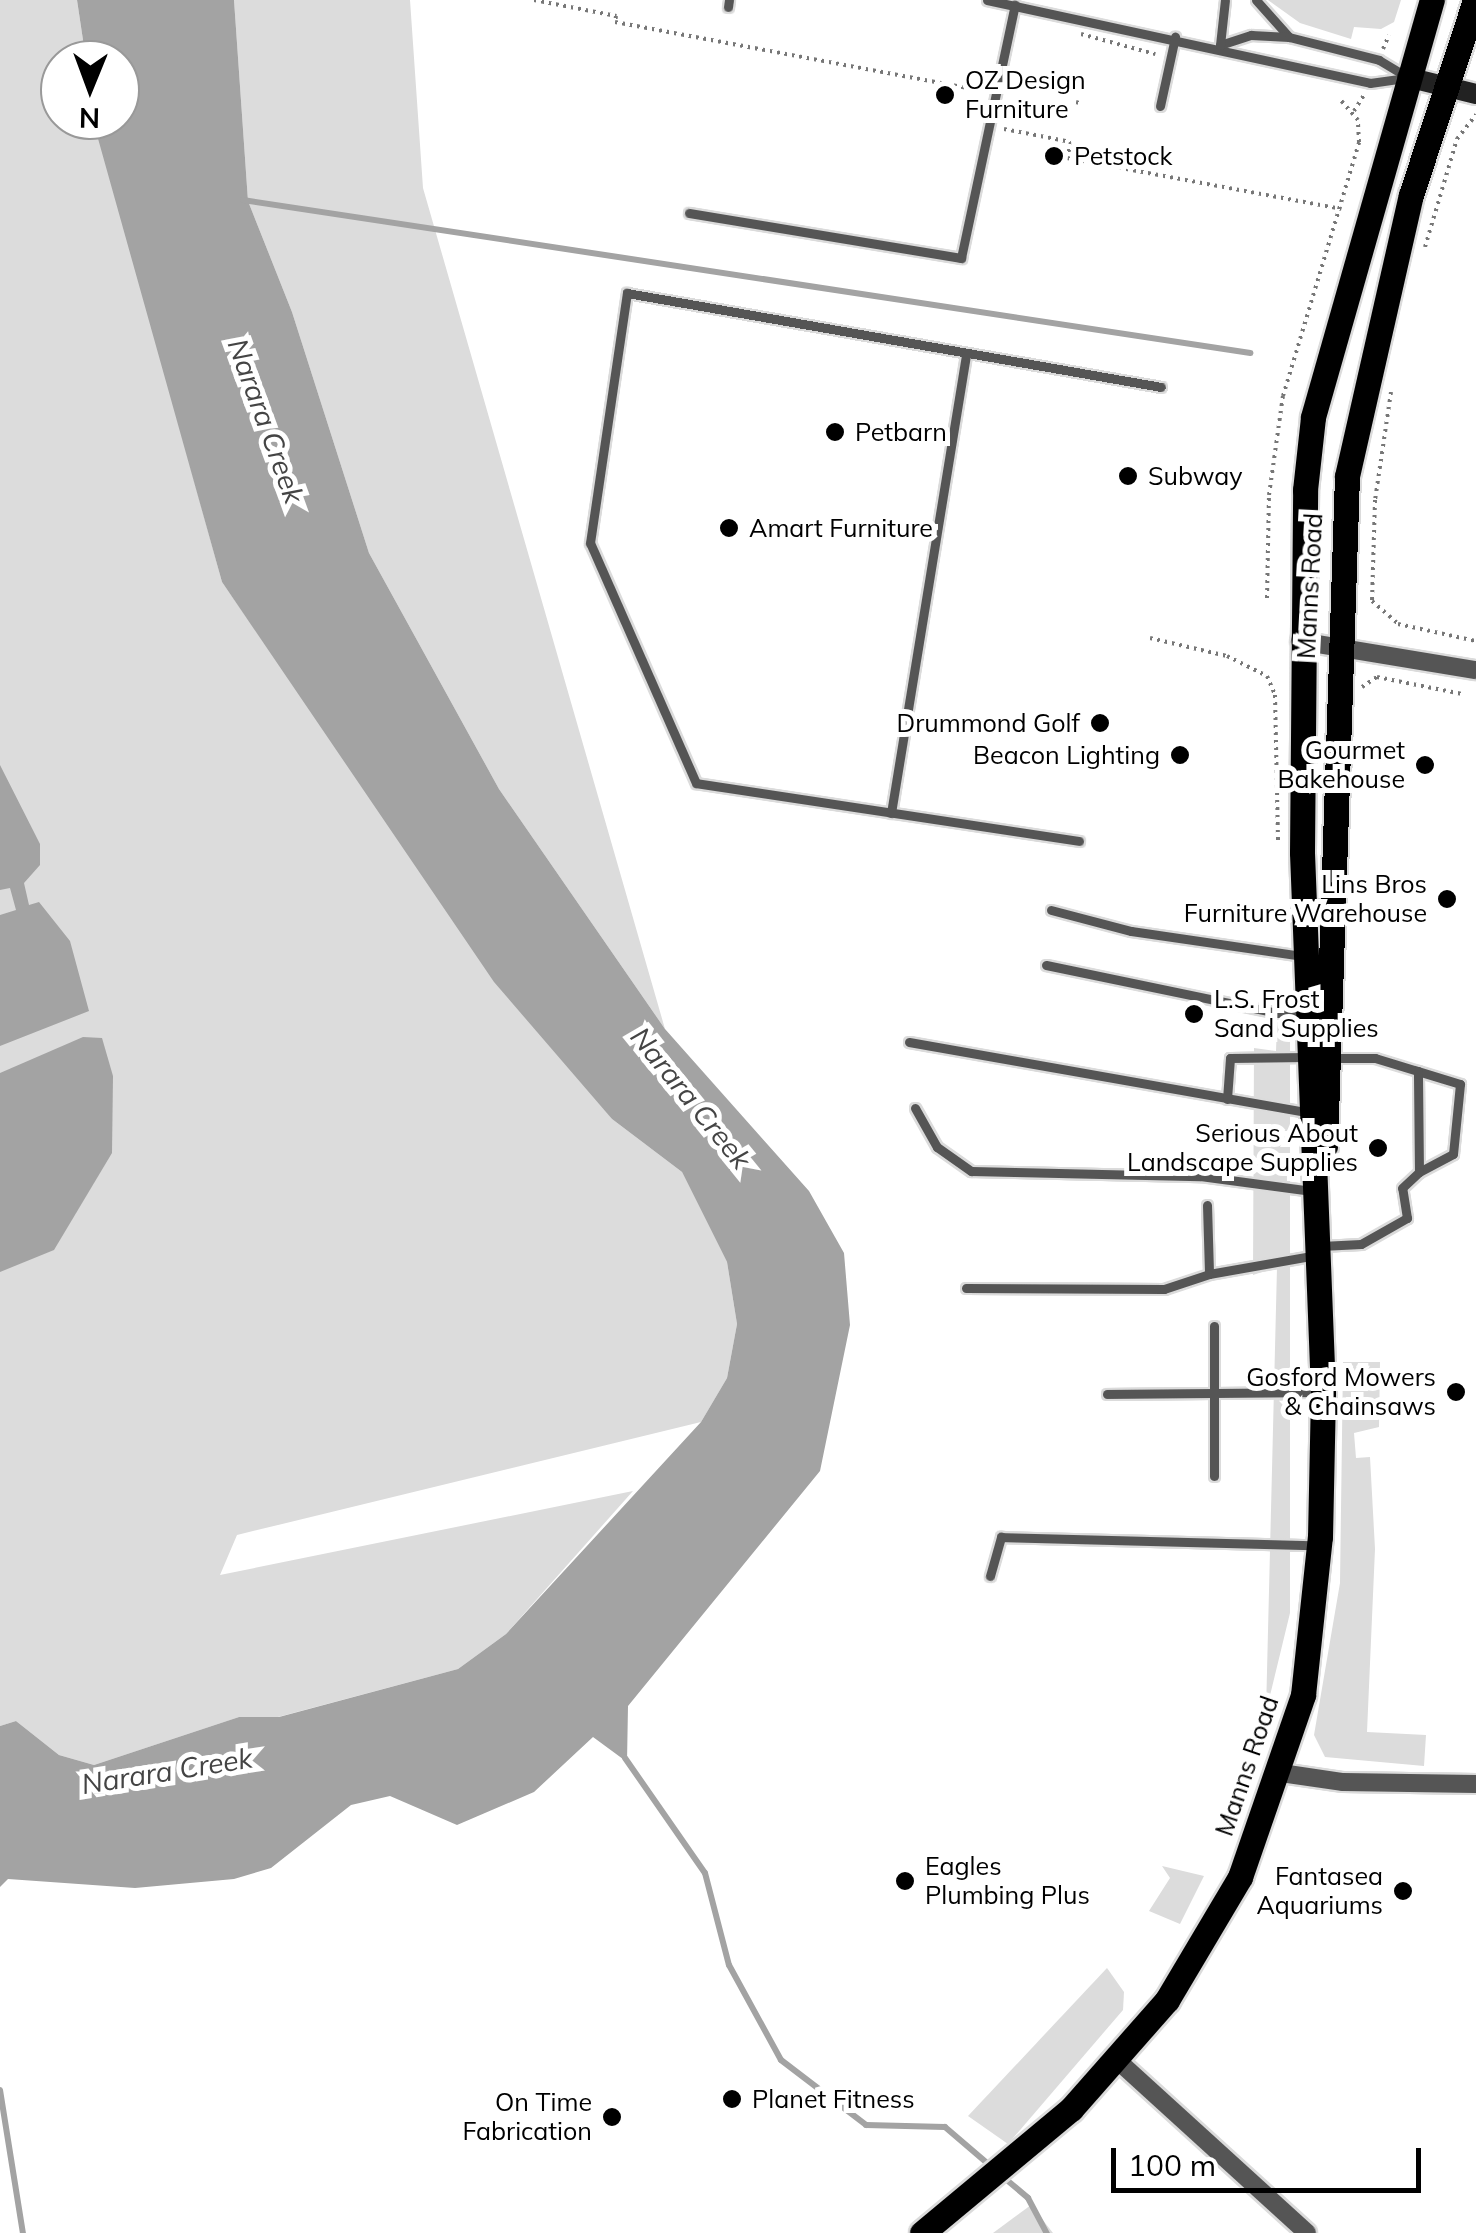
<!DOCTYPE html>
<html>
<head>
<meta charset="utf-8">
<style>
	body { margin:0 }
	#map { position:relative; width:1476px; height:2233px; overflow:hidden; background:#fff; font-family:Mulish,sans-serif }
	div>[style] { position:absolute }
	.green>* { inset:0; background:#dcdcdc }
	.water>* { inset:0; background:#a3a3a3 }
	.stream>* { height:6px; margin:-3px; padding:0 3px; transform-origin:3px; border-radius:3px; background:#a3a3a3 }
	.path>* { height:4px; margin-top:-2px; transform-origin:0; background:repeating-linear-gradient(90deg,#777 0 2.5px,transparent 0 7.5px) }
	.roads { filter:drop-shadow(2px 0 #dbdbdb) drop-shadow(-2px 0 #dbdbdb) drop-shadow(0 2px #dbdbdb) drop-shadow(0 -2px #dbdbdb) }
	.lane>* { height:9px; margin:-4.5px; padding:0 4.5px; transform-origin:4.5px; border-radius:4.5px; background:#555 }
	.street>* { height:18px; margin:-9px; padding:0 9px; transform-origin:9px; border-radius:9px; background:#555 }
	.secondary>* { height:20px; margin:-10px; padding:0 10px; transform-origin:10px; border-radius:10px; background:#222 }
	.primary>* { height:25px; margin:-12.5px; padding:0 12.5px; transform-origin:12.5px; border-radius:12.5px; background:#000 }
	.dots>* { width:28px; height:28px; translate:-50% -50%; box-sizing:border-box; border:5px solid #fff; border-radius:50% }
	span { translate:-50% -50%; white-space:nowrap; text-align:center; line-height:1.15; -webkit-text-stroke:10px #fff; paint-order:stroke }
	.poi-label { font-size:25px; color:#000 }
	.left { translate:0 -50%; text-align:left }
	.right { translate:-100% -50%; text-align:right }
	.street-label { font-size:25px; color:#000 }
	.water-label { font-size:28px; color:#444; font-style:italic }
	.north { position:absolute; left:40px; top:40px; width:100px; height:100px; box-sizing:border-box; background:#fff; border:2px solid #999; border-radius:50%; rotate:181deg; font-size:28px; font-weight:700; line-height:40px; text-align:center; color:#000 }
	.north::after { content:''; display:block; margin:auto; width:35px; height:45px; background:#000; clip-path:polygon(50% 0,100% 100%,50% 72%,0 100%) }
	.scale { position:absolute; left:1111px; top:2148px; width:310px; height:45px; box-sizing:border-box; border:5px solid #000; border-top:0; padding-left:12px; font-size:30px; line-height:35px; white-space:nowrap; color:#000; -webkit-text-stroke:8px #fff; paint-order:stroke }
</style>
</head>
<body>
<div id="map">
	<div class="green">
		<div style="clip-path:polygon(0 0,77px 0,86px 60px,60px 60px,60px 120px,95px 120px,222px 582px,339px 751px,612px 1119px,682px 1172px,727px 1262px,737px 1324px,727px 1378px,701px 1422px,237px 1535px,220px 1575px,633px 1491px,506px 1634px,458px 1669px,278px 1717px,239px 1717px,94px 1765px,59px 1755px,16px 1721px,0 1726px)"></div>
		<div style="clip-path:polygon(234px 0,410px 0,423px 188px,665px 1029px,499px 789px,369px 553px,292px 312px,248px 201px)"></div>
		<div style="clip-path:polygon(1268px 0,1401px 0,1394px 22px,1381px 29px,1354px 27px,1351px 39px,1300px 23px)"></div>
		<div style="clip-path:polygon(1277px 1022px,1290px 1033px,1290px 1613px,1266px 1712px,1277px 1267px,1253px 1275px,1254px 1048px,1276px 1051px)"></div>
		<div style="clip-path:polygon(1343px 1362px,1380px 1362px,1379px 1427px,1354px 1433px,1356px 1458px,1370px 1457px,1375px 1549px,1367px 1732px,1426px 1735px,1424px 1766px,1325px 1757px,1314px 1735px,1340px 1583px)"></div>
		<div style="clip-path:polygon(1162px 1866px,1204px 1876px,1180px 1924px,1149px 1911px,1170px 1878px)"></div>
		<div style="clip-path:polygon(1107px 1968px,1124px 1992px,1123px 2010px,1008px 2144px,968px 2116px)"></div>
		<div style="clip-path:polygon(1031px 2205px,1053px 2233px,993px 2233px)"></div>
	</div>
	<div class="water">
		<div style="clip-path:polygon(77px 0,234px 0,248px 201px,292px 312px,369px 553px,499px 789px,665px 1029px,809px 1191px,844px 1253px,850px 1325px,820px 1471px,628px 1706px,627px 1762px,593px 1737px,534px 1792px,457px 1825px,390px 1796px,351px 1805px,271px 1868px,234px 1879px,135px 1888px,8px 1879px,0 1887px,0 1726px,16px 1721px,59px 1755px,94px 1765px,239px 1717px,279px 1717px,458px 1669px,506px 1634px,701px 1422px,727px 1378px,737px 1324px,727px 1262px,682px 1172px,612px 1119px,494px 982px,222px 582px,97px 135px,95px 120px,120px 120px,120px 60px,86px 60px)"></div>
		<div style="clip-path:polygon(0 765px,40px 844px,40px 865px,24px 883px,29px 905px,39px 902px,70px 941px,89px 1011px,0 1046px,0 915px,16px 910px,10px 888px,0 890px)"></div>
		<div style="clip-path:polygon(83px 1037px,102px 1038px,113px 1076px,112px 1153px,54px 1250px,0 1272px,0 1073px)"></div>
	</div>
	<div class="stream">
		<div style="left:243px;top:200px;width:1019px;rotate:8.64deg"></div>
		<div style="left:625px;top:1758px;width:140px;rotate:55.2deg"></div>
		<div style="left:705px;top:1873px;width:95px;rotate:75.4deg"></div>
		<div style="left:729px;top:1965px;width:108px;rotate:61.3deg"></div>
		<div style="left:781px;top:2060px;width:107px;rotate:37.4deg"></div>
		<div style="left:866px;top:2125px;width:79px;rotate:1.5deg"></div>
		<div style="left:945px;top:2127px;width:63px;rotate:40.5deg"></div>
		<div style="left:0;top:2090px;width:145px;rotate:80.9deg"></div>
		<div style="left:1002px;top:2176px;width:34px;rotate:40deg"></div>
		<div style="left:1028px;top:2198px;width:40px;rotate:62deg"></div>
	</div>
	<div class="path">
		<div style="left:534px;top:0;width:84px;rotate:11deg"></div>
		<div style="left:616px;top:16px;width:6px;rotate:99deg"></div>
		<div style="left:615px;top:22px;width:375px;rotate:10.6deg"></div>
		<div style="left:1081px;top:34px;width:77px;rotate:15.1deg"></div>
		<div style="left:1383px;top:49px;width:15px;rotate:-67deg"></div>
		<div style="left:1076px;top:102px;width:3px;rotate:18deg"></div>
		<div style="left:1354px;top:111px;width:19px;rotate:-58deg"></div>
		<div style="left:1004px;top:129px;width:68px;rotate:11deg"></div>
		<div style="left:1071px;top:142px;width:16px;rotate:104deg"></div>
		<div style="left:1067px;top:158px;width:279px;rotate:10.5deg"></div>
		<div style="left:1425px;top:247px;width:113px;rotate:-73.5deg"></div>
		<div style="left:1457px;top:139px;width:31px;rotate:-52deg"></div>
		<div style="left:1391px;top:392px;width:109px;rotate:98.4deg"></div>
		<div style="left:1375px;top:500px;width:101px;rotate:91.7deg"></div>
		<div style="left:1372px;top:601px;width:35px;rotate:41deg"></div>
		<div style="left:1398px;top:624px;width:80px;rotate:12.3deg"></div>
		<div style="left:1267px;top:598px;width:103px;rotate:-88.9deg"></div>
		<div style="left:1269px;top:495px;width:100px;rotate:-82deg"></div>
		<div style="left:1283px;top:396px;width:265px;rotate:-73.3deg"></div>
		<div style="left:1359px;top:142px;width:22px;rotate:-93deg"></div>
		<div style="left:1358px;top:120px;width:29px;rotate:-131deg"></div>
		<div style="left:1150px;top:638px;width:79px;rotate:13.2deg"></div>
		<div style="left:1227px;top:656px;width:45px;rotate:26.6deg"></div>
		<div style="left:1267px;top:676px;width:21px;rotate:67deg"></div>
		<div style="left:1275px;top:695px;width:149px;rotate:88.8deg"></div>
		<div style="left:1362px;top:687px;width:18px;rotate:-34deg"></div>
		<div style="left:1377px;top:677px;width:87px;rotate:11.3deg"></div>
	</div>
	<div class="roads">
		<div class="lane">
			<div style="left:987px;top:0;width:392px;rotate:12.2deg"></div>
			<div style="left:1370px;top:83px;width:35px;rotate:-8deg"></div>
			<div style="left:1256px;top:0;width:50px;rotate:48.3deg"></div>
			<div style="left:728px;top:7px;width:7px;rotate:-82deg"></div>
			<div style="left:1220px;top:45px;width:33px;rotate:-18deg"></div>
			<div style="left:1251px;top:35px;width:38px;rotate:3deg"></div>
			<div style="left:1289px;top:37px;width:93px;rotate:14.3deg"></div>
			<div style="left:1379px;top:60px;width:33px;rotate:31deg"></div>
			<div style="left:1220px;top:45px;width:45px;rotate:-83.7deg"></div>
			<div style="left:1160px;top:106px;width:71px;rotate:-77.7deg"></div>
			<div style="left:689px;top:213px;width:276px;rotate:9.4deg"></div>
			<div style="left:961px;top:258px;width:259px;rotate:-78deg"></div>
			<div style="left:891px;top:813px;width:466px;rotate:-80.7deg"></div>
			<div style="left:1079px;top:841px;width:387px;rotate:-171.4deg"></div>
			<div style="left:696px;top:783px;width:262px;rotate:-113.8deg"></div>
			<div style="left:590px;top:543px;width:253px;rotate:-81.6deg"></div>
			<div style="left:627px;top:293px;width:542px;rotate:9.98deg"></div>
			<div style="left:1051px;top:910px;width:83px;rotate:14.7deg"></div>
			<div style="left:1131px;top:931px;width:174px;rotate:8.3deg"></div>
			<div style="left:1046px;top:965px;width:237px;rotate:11.7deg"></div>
			<div style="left:1278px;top:1013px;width:25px;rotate:-2deg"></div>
			<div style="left:909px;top:1042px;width:405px;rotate:10deg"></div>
			<div style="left:1331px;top:1058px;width:44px"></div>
			<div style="left:1375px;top:1058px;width:89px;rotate:17deg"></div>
			<div style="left:1460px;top:1084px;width:70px;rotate:95.7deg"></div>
			<div style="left:1453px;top:1154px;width:38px;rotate:152deg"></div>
			<div style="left:1419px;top:1172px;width:101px;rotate:-90.6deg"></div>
			<div style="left:1227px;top:1099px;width:41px;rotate:-85.8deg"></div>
			<div style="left:1230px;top:1058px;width:77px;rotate:-0.7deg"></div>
			<div style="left:915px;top:1108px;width:45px;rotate:60.6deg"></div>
			<div style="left:937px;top:1147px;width:42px;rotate:35.2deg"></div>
			<div style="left:971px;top:1171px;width:229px;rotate:1.3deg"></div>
			<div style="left:1200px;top:1176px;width:113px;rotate:7.6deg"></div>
			<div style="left:1207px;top:1205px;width:69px;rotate:88.3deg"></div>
			<div style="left:1209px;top:1274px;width:110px;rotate:-10deg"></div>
			<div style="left:1321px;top:1246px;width:40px;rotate:-2.9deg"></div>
			<div style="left:1361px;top:1244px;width:53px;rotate:-29.5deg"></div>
			<div style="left:1407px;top:1218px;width:30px;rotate:-99deg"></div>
			<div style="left:1402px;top:1188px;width:23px;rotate:-43deg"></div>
			<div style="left:966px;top:1288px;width:198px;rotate:0.3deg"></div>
			<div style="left:1164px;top:1289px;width:47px;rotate:-18.4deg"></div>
			<div style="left:1214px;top:1326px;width:150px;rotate:90deg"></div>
			<div style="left:1107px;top:1394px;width:213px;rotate:-0.5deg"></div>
			<div style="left:990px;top:1576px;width:41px;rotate:-74.2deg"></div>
			<div style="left:1001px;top:1537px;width:316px;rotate:1.5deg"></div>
		</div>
		<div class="street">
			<div style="left:1300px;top:641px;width:178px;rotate:9.4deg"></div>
			<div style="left:1281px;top:1773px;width:63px;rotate:8.3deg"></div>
			<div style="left:1343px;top:1782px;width:133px;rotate:0.9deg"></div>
			<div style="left:1117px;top:2060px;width:257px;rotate:42.3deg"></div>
		</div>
		<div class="secondary">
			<div style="left:1407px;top:77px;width:71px;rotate:13.8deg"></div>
		</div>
		<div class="primary">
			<div style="left:1325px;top:1146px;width:670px;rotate:-88.12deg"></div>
			<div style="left:1347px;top:476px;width:288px;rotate:-77.2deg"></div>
			<div style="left:1411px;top:195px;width:205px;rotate:-71.8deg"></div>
			<div style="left:922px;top:2233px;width:194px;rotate:-39.8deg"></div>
			<div style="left:1071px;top:2109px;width:145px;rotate:-48.6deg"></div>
			<div style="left:1167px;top:2000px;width:143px;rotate:-59.3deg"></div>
			<div style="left:1240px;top:1877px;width:193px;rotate:-70.9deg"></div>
			<div style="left:1303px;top:1695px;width:159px;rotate:-83.9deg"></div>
			<div style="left:1320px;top:1537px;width:145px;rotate:-88.8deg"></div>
			<div style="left:1323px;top:1392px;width:540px;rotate:-92.23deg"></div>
			<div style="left:1302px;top:852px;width:362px;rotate:-89.5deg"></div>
			<div style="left:1305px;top:490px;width:73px;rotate:-83.7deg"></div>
			<div style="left:1313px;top:417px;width:434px;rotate:-74.1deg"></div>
		</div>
	</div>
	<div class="dots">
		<div style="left:945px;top:95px;background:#000"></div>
		<div style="left:1054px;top:156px;background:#000"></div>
		<div style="left:835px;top:432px;background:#000"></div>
		<div style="left:1128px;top:476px;background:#000"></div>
		<div style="left:729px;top:528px;background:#000"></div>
		<div style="left:1100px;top:723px;background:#000"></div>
		<div style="left:1180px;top:755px;background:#000"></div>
		<div style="left:1425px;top:765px;background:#000"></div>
		<div style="left:1447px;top:899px;background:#000"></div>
		<div style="left:1194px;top:1014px;background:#000"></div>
		<div style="left:1378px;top:1148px;background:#000"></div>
		<div style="left:1456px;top:1392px;background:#000"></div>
		<div style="left:905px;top:1881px;background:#000"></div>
		<div style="left:1403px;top:1891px;background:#000"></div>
		<div style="left:732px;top:2099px;background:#000"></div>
		<div style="left:612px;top:2117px;background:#000"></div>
	</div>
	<div class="poi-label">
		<span class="left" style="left:965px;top:95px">OZ Design<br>Furniture</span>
		<span class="left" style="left:1074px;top:156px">Petstock</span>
		<span class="left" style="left:855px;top:432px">Petbarn</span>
		<span class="left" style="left:1148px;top:476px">Subway</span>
		<span class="left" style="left:749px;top:528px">Amart Furniture</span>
		<span class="right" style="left:1080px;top:723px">Drummond Golf</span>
		<span class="right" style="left:1405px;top:765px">Gourmet<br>Bakehouse</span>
		<span class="right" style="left:1160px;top:755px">Beacon Lighting</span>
		<span class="right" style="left:1427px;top:899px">Lins Bros<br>Furniture Warehouse</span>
		<span class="left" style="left:1214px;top:1014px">L.S. Frost<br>Sand Supplies</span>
		<span class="right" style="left:1358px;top:1148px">Serious About<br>Landscape Supplies</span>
		<span class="right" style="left:1436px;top:1392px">Gosford Mowers<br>&amp; Chainsaws</span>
		<span class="left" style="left:925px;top:1881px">Eagles<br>Plumbing Plus</span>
		<span class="right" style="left:1383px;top:1891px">Fantasea<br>Aquariums</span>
		<span class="left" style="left:752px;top:2099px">Planet Fitness</span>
		<span class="right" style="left:592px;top:2117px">On Time<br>Fabrication</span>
	</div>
	<div class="street-label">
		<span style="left:1310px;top:586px;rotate:-87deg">Manns Road</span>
		<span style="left:1247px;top:1766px;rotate:-71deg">Manns Road</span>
	</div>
	<div class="water-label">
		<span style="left:266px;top:421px;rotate:70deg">Narara Creek</span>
		<span style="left:691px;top:1098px;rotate:51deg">Narara Creek</span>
		<span style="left:167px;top:1771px;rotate:-9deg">Narara Creek</span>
	</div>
	<div class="north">N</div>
	<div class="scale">100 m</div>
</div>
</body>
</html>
